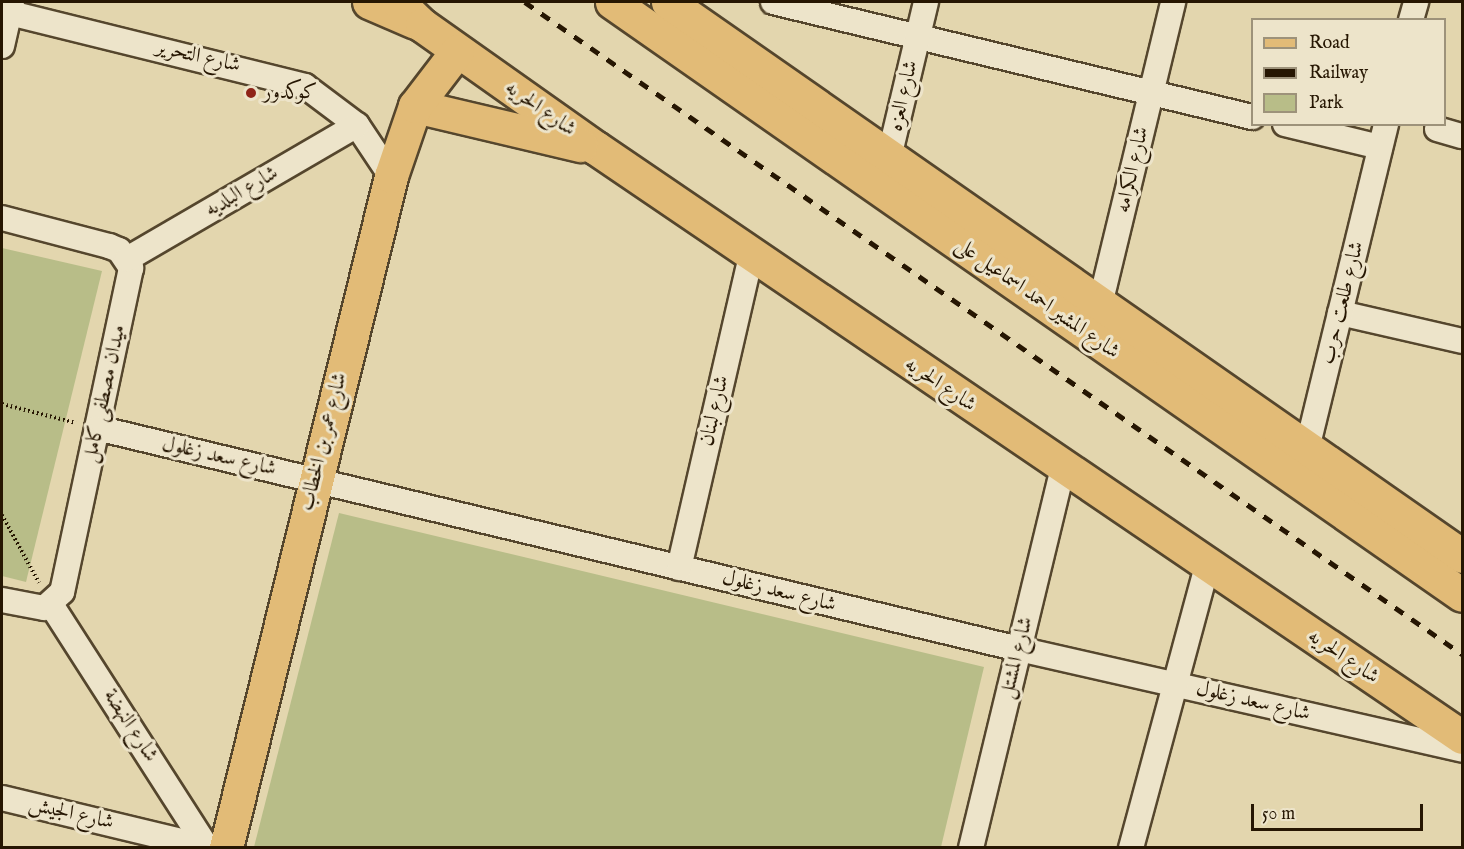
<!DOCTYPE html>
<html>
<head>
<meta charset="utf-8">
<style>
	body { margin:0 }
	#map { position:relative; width:1464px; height:849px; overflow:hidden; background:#e3d6ae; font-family:"IM FELL English",Amiri,serif }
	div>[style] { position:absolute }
	.green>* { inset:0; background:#b8bd88 }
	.path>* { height:4px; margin-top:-2px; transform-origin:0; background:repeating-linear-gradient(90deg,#261602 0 1.5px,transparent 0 4.5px) }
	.roads { filter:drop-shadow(2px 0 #55462d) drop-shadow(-2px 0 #55462d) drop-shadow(0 2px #55462d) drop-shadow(0 -2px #55462d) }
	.minor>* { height:24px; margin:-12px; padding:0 12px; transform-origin:12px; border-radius:12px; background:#ede4ca }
	.primary>* { height:33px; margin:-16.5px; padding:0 16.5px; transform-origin:16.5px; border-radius:16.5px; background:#e2bb77 }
	.rail>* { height:4.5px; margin-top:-2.25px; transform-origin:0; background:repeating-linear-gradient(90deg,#261602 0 10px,transparent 0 20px) }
	.dots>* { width:16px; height:16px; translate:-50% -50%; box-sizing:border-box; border:3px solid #ede4ca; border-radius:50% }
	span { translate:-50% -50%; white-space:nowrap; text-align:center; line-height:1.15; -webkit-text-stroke:6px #ede4ca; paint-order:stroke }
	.street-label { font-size:21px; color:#261602 }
	.poi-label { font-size:21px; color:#261602 }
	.left { translate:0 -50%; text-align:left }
	.frame { position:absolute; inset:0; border:3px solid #261602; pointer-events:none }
	.legend { position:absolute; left:1251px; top:18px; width:195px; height:108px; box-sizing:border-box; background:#ede4ca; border:2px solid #9d927a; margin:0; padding:8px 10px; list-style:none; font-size:18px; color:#261602 }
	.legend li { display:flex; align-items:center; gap:12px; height:30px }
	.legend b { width:30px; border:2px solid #9d927a }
	.scale { position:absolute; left:1251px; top:804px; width:172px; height:27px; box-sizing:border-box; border:3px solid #261602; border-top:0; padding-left:8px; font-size:18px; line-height:21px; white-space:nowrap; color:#261602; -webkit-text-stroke:4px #ede4ca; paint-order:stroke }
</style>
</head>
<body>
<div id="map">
	<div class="green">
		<div style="clip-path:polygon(2px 248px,102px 271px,26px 582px,2px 576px)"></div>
		<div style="clip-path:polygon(339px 513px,984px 667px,941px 847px,254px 847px)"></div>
	</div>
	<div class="path">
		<div style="left:2px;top:404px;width:76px;rotate:14.4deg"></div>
		<div style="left:2px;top:515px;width:77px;rotate:61.4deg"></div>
	</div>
	<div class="roads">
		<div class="minor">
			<div style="left:773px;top:2px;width:493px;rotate:13.5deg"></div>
			<div style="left:2px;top:11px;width:312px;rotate:13.9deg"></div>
			<div style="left:305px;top:86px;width:65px;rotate:36.9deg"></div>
			<div style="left:357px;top:125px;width:61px;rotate:56.3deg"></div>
			<div style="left:1411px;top:20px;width:19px;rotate:-74deg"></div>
			<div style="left:2px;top:46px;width:45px;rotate:-77.2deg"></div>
			<div style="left:1285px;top:124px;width:98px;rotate:13.6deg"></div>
			<div style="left:1437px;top:129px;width:26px;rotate:16deg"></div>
			<div style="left:886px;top:170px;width:173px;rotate:-76.6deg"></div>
			<div style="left:2px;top:218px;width:111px;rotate:14.7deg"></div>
			<div style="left:109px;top:246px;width:11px;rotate:22deg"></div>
			<div style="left:119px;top:250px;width:22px;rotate:56deg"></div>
			<div style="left:131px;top:268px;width:331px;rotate:102deg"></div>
			<div style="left:62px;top:592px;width:24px;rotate:138deg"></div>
			<div style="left:44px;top:608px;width:43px;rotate:-169.2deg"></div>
			<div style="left:127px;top:259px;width:266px;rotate:-30.2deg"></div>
			<div style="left:1340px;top:313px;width:125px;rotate:12.9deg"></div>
			<div style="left:1097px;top:317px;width:324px;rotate:-76.4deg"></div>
			<div style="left:97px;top:428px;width:948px;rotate:13.48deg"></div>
			<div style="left:1019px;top:649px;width:454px;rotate:12.8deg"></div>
			<div style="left:1304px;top:461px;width:347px;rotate:-76.3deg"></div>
			<div style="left:679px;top:568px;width:321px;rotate:-77deg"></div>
			<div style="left:52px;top:606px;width:287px;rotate:57.3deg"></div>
			<div style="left:2px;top:798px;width:214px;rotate:13.5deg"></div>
			<div style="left:971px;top:848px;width:390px;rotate:-76.4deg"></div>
			<div style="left:1131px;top:848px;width:292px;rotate:-74.9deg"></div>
		</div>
		<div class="primary">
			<div style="left:369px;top:2px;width:50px;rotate:23.5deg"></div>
			<div style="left:398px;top:2px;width:33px;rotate:44deg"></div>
			<div style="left:422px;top:25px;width:213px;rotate:35.3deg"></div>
			<div style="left:596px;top:148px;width:1047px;rotate:34.22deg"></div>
			<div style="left:612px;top:2px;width:1036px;rotate:34.9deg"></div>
			<div style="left:668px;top:2px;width:968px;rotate:34.9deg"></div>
			<div style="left:415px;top:106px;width:170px;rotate:13.3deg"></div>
			<div style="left:226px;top:848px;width:692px;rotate:-76.2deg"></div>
			<div style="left:391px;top:176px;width:74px;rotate:-71.1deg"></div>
			<div style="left:415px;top:106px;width:69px;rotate:-52.6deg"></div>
		</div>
	</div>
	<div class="rail">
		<div style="left:525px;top:2px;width:1142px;rotate:34.83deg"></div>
	</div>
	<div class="dots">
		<div style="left:251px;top:93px;background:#8f2418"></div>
	</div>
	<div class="street-label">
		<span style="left:198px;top:57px;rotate:13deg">شارع التحرير</span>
		<span style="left:904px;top:96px;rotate:-77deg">شارع العزه</span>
		<span style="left:540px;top:109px;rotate:35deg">شارع الحريه</span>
		<span style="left:1133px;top:170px;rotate:-77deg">شارع الكرامه</span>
		<span style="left:242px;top:192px;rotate:-30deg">شارع البلديه</span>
		<span style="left:1037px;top:299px;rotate:35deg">شارع المشير احمد اسماعيل على</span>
		<span style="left:1343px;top:303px;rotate:-76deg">شارع طلعت حرب</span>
		<span style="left:940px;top:385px;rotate:34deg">شارع الحريه</span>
		<span style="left:105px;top:394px;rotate:-78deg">ميدان مصطفى كامل</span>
		<span style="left:715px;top:411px;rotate:-77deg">شارع لبنان</span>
		<span style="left:324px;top:442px;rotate:-76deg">شارع عمر بن الخطاب</span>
		<span style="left:219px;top:457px;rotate:13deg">شارع سعد زغلول</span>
		<span style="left:779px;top:592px;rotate:14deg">شارع سعد زغلول</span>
		<span style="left:1343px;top:657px;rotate:34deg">شارع الحريه</span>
		<span style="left:1017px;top:658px;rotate:-76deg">شارع المشتل</span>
		<span style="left:1253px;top:702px;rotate:13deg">شارع سعد زغلول</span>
		<span style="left:130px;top:726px;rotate:57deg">شارع النهضة</span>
		<span style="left:71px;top:814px;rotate:13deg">شارع الجيش</span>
	</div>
	<div class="poi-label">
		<span class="left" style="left:263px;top:93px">كوكدور</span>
	</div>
	<div class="frame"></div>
	<ul class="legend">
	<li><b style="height:8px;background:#e2bb77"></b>Road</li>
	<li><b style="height:8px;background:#261602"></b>Railway</li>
	<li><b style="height:16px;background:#b8bd88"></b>Park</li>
	</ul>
	<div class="scale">50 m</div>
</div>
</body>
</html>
